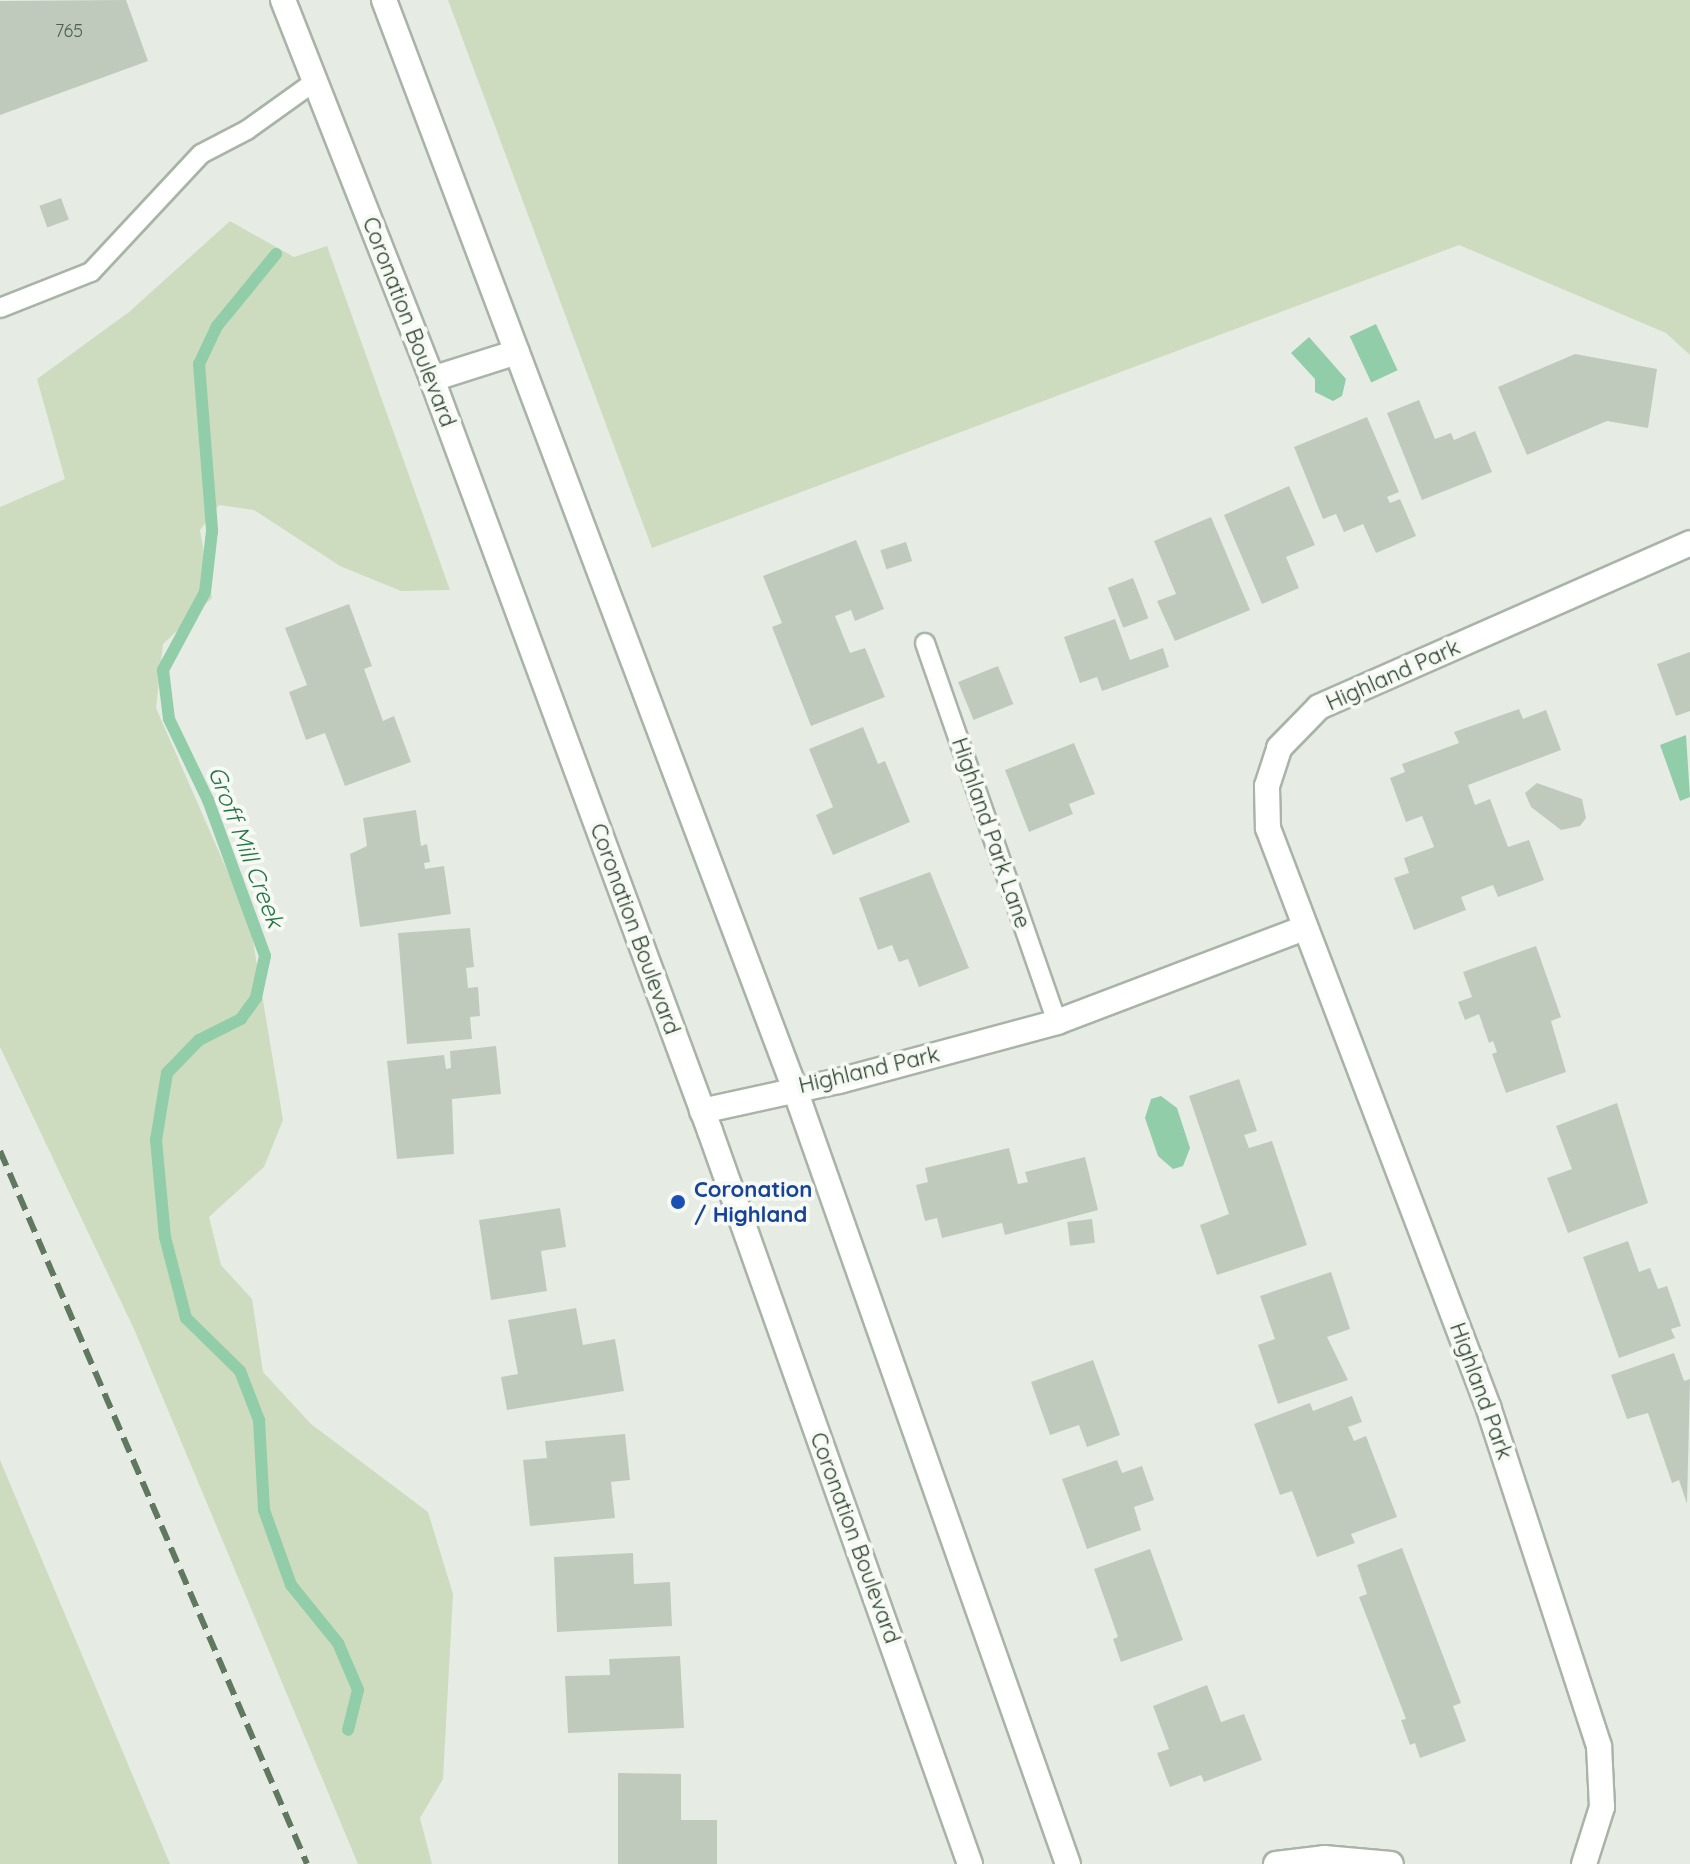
<!DOCTYPE html>
<html>
<head>
<meta charset="utf-8">
<style>
	body { margin:0 }
	#map { position:relative; width:1690px; height:1864px; overflow:hidden; background:#e6ece4; font-family:Quicksand,sans-serif }
	div>[style] { position:absolute }
	.green>* { inset:0; background:#cddcbf }
	.water>* { inset:0; background:#91cda8; transform-origin:0 0 }
	.stream>* { height:12px; margin:-6px; padding:0 6px; transform-origin:6px; border-radius:6px; background:#91cda8 }
	.building>* { inset:0; background:#bfcabc; transform-origin:0 0 }
	.roads { filter:drop-shadow(2px 0 #a8b4a7) drop-shadow(-2px 0 #a8b4a7) drop-shadow(0 2px #a8b4a7) drop-shadow(0 -2px #a8b4a7) }
	.service>* { height:18px; margin:-9px; padding:0 9px; transform-origin:9px; border-radius:9px; background:#fff }
	.minor>* { height:24px; margin:-12px; padding:0 12px; transform-origin:12px; border-radius:12px; background:#fff }
	.secondary>* { height:24px; margin:-12px; padding:0 12px; transform-origin:12px; border-radius:12px; background:#fff }
	.rail>* { height:6px; margin-top:-3px; transform-origin:0; background:repeating-linear-gradient(90deg,#60785f 0 16px,transparent 0 24px) }
	.dots>* { width:22px; height:22px; translate:-50% -50%; box-sizing:border-box; border:4px solid #f6f9f4; border-radius:50% }
	span { translate:-50% -50%; white-space:nowrap; text-align:center; line-height:1.15; -webkit-text-stroke:8px #f6f9f4; paint-order:stroke }
	.number-label { font-size:18px; color:#4c604b }
	.number-label span { -webkit-text-stroke-width:0 }
	.street-label { font-size:22px; color:#253d25 }
	.transit-label { font-size:22px; color:#164399; font-weight:700 }
	.left { translate:0 -50%; text-align:left }
	.water-label { font-size:24px; color:#237444; font-style:italic }
</style>
</head>
<body>
<div id="map">
	<div class="green">
		<div style="clip-path:polygon(448px 0,1690px 0,1690px 355px,1666px 333px,1459px 245px,652px 548px)"></div>
		<div style="clip-path:polygon(230px 221px,294px 257px,327px 246px,450px 590px,401px 591px,340px 566px,254px 510px,219px 505px,200px 530px,212px 598px,163px 644px,156px 708px,250px 923px,283px 1120px,264px 1167px,209px 1217px,221px 1265px,252px 1299px,263px 1372px,311px 1424px,428px 1512px,453px 1594px,443px 1779px,420px 1818px,432px 1864px,358px 1864px,134px 1329px,0 1047px,0 507px,65px 479px,37px 379px,129px 312px)"></div>
		<div style="clip-path:polygon(0 1460px,170px 1864px,0 1864px)"></div>
	</div>
	<div class="water">
		<div style="left:1376px;top:324px;width:51px;height:29px;rotate:65deg"></div>
		<div style="clip-path:polygon(1309px 337px,1346px 379px,1342px 396px,1333px 401px,1315px 392px,1315px 379px,1291px 353px)"></div>
		<div style="clip-path:polygon(1686px 735px,1690px 797px,1680px 801px,1660px 745px)"></div>
		<div style="clip-path:polygon(1161px 1096px,1177px 1108px,1190px 1148px,1183px 1166px,1173px 1169px,1158px 1156px,1145px 1118px,1151px 1099px)"></div>
	</div>
	<div class="stream">
		<div style="left:276px;top:254px;width:93px;rotate:129.3deg"></div>
		<div style="left:217px;top:326px;width:42px;rotate:115.3deg"></div>
		<div style="left:199px;top:364px;width:168px;rotate:85.5deg"></div>
		<div style="left:212px;top:531px;width:61px;rotate:96.5deg"></div>
		<div style="left:205px;top:592px;width:89px;rotate:118.3deg"></div>
		<div style="left:163px;top:670px;width:49px;rotate:83deg"></div>
		<div style="left:169px;top:719px;width:90px;rotate:64.3deg"></div>
		<div style="left:208px;top:800px;width:166px;rotate:69.9deg"></div>
		<div style="left:265px;top:956px;width:43px;rotate:102.1deg"></div>
		<div style="left:256px;top:998px;width:26px;rotate:126deg"></div>
		<div style="left:241px;top:1019px;width:47px;rotate:153.4deg"></div>
		<div style="left:199px;top:1040px;width:46px;rotate:134.1deg"></div>
		<div style="left:167px;top:1073px;width:68px;rotate:99.3deg"></div>
		<div style="left:156px;top:1140px;width:97px;rotate:84.7deg"></div>
		<div style="left:165px;top:1237px;width:84px;rotate:75.5deg"></div>
		<div style="left:186px;top:1318px;width:76px;rotate:44.5deg"></div>
		<div style="left:240px;top:1371px;width:53px;rotate:68.8deg"></div>
		<div style="left:259px;top:1420px;width:90px;rotate:86.8deg"></div>
		<div style="left:264px;top:1510px;width:80px;rotate:70.2deg"></div>
		<div style="left:291px;top:1585px;width:75px;rotate:51deg"></div>
		<div style="left:338px;top:1643px;width:51px;rotate:66.9deg"></div>
		<div style="left:358px;top:1690px;width:41px;rotate:104deg"></div>
	</div>
	<div class="building">
		<div style="clip-path:polygon(126px 0,148px 61px,0 115px,0 1px)"></div>
		<div style="left:61px;top:198px;width:23px;height:23px;rotate:70deg"></div>
		<div style="clip-path:polygon(1575px 354px,1657px 369px,1648px 428px,1607px 421px,1527px 455px,1498px 387px)"></div>
		<div style="clip-path:polygon(1419px 400px,1435px 439px,1451px 433px,1454px 440px,1475px 431px,1492px 472px,1422px 500px,1387px 413px)"></div>
		<div style="clip-path:polygon(1367px 417px,1399px 492px,1387px 497px,1390px 503px,1400px 499px,1416px 536px,1376px 553px,1363px 524px,1344px 532px,1336px 514px,1323px 519px,1294px 447px)"></div>
		<div style="clip-path:polygon(1289px 486px,1315px 545px,1286px 557px,1299px 588px,1262px 604px,1224px 515px)"></div>
		<div style="clip-path:polygon(1211px 517px,1250px 610px,1175px 641px,1157px 601px,1176px 594px,1154px 541px)"></div>
		<div style="clip-path:polygon(856px 540px,884px 609px,855px 621px,851px 610px,835px 616px,850px 653px,865px 648px,885px 697px,811px 726px,772px 627px,782px 623px,763px 576px)"></div>
		<div style="left:906px;top:542px;width:20px;height:27px;rotate:72deg"></div>
		<div style="left:1133px;top:578px;width:43px;height:27px;rotate:69deg"></div>
		<div style="clip-path:polygon(349px 604px,372px 666px,364px 669px,383px 721px,394px 716px,411px 762px,345px 786px,325px 733px,306px 740px,289px 692px,307px 685px,285px 628px)"></div>
		<div style="clip-path:polygon(1115px 619px,1130px 660px,1163px 648px,1169px 667px,1102px 691px,1097px 677px,1080px 683px,1064px 637px)"></div>
		<div style="clip-path:polygon(1690px 652px,1690px 711px,1676px 716px,1657px 664px)"></div>
		<div style="left:998px;top:666px;width:41px;height:43px;rotate:68deg"></div>
		<div style="clip-path:polygon(1519px 709px,1523px 719px,1546px 710px,1561px 750px,1468px 785px,1475px 805px,1490px 799px,1508px 847px,1529px 840px,1544px 880px,1498px 897px,1493px 885px,1461px 897px,1466px 910px,1414px 930px,1394px 878px,1409px 873px,1404px 858px,1434px 847px,1422px 816px,1406px 822px,1390px 778px,1405px 772px,1402px 764px,1459px 743px,1454px 732px)"></div>
		<div style="clip-path:polygon(863px 727px,878px 764px,885px 761px,910px 822px,833px 855px,816px 815px,833px 807px,809px 749px)"></div>
		<div style="clip-path:polygon(1074px 743px,1095px 794px,1069px 804px,1073px 814px,1029px 832px,1005px 770px)"></div>
		<div style="clip-path:polygon(1537px 783px,1582px 799px,1586px 818px,1580px 826px,1561px 830px,1531px 807px,1525px 793px)"></div>
		<div style="clip-path:polygon(416px 810px,421px 846px,427px 844px,430px 862px,424px 863px,425px 869px,444px 866px,451px 914px,360px 927px,350px 854px,367px 846px,363px 818px)"></div>
		<div style="clip-path:polygon(930px 872px,969px 968px,919px 987px,908px 959px,899px 962px,892px 945px,878px 950px,859px 898px)"></div>
		<div style="clip-path:polygon(470px 928px,474px 967px,466px 968px,468px 988px,478px 987px,480px 1016px,470px 1017px,472px 1039px,407px 1044px,398px 933px)"></div>
		<div style="clip-path:polygon(1536px 946px,1561px 1017px,1551px 1021px,1566px 1072px,1506px 1093px,1492px 1054px,1497px 1052px,1493px 1041px,1489px 1043px,1479px 1014px,1465px 1020px,1458px 1002px,1472px 997px,1463px 972px)"></div>
		<div style="clip-path:polygon(496px 1046px,501px 1094px,452px 1099px,454px 1154px,397px 1159px,387px 1061px,444px 1055px,446px 1069px,451px 1068px,450px 1051px)"></div>
		<div style="clip-path:polygon(1239px 1079px,1257px 1131px,1244px 1135px,1249px 1148px,1272px 1141px,1307px 1245px,1217px 1275px,1200px 1225px,1229px 1214px,1189px 1096px)"></div>
		<div style="clip-path:polygon(1617px 1103px,1648px 1203px,1568px 1233px,1547px 1178px,1572px 1169px,1556px 1126px)"></div>
		<div style="clip-path:polygon(1009px 1148px,1018px 1184px,1028px 1182px,1025px 1172px,1085px 1157px,1098px 1210px,1005px 1235px,1002px 1223px,942px 1238px,937px 1218px,925px 1221px,916px 1185px,928px 1182px,925px 1168px)"></div>
		<div style="clip-path:polygon(560px 1208px,566px 1247px,541px 1251px,547px 1291px,491px 1300px,479px 1220px)"></div>
		<div style="left:1092px;top:1219px;width:24px;height:25px;rotate:83deg"></div>
		<div style="clip-path:polygon(1628px 1241px,1639px 1272px,1650px 1268px,1658px 1289px,1667px 1286px,1681px 1326px,1671px 1329px,1675px 1338px,1619px 1358px,1583px 1257px)"></div>
		<div style="clip-path:polygon(1331px 1272px,1350px 1329px,1327px 1337px,1348px 1380px,1278px 1404px,1258px 1345px,1275px 1339px,1260px 1296px)"></div>
		<div style="clip-path:polygon(576px 1308px,583px 1345px,615px 1339px,624px 1391px,507px 1410px,501px 1377px,518px 1374px,508px 1320px)"></div>
		<div style="clip-path:polygon(1674px 1353px,1684px 1381px,1690px 1379px,1687px 1504px,1679px 1480px,1672px 1483px,1648px 1413px,1627px 1419px,1611px 1375px)"></div>
		<div style="clip-path:polygon(1093px 1360px,1120px 1435px,1087px 1447px,1079px 1425px,1050px 1435px,1031px 1382px)"></div>
		<div style="clip-path:polygon(1352px 1396px,1362px 1422px,1348px 1427px,1354px 1441px,1366px 1436px,1397px 1517px,1351px 1534px,1355px 1543px,1317px 1557px,1292px 1491px,1280px 1495px,1254px 1424px,1310px 1403px,1313px 1411px)"></div>
		<div style="clip-path:polygon(625px 1434px,630px 1480px,611px 1482px,615px 1518px,530px 1526px,523px 1460px,547px 1458px,545px 1441px)"></div>
		<div style="clip-path:polygon(1117px 1460px,1122px 1473px,1142px 1466px,1154px 1500px,1134px 1507px,1141px 1530px,1087px 1549px,1062px 1479px)"></div>
		<div style="clip-path:polygon(1402px 1548px,1461px 1703px,1453px 1706px,1466px 1741px,1420px 1758px,1415px 1743px,1410px 1745px,1401px 1720px,1406px 1719px,1359px 1597px,1367px 1594px,1357px 1565px)"></div>
		<div style="clip-path:polygon(1150px 1549px,1183px 1640px,1121px 1662px,1113px 1639px,1118px 1637px,1094px 1569px)"></div>
		<div style="clip-path:polygon(633px 1553px,634px 1584px,670px 1582px,672px 1626px,557px 1632px,554px 1557px)"></div>
		<div style="clip-path:polygon(680px 1656px,684px 1728px,568px 1733px,565px 1676px,610px 1675px,609px 1659px)"></div>
		<div style="clip-path:polygon(1207px 1685px,1221px 1722px,1244px 1714px,1262px 1760px,1204px 1782px,1201px 1775px,1170px 1787px,1157px 1753px,1169px 1749px,1153px 1706px)"></div>
		<div style="clip-path:polygon(618px 1773px,681px 1774px,681px 1820px,717px 1820px,717px 1864px,618px 1864px)"></div>
	</div>
	<div class="roads">
		<div class="service">
			<div style="left:0;top:308px;width:98px;rotate:-21.6deg"></div>
			<div style="left:91px;top:272px;width:161px;rotate:-47deg"></div>
			<div style="left:201px;top:154px;width:52px;rotate:-27.6deg"></div>
			<div style="left:247px;top:130px;width:82px;rotate:-35.6deg"></div>
			<div style="left:925px;top:643px;width:401px;rotate:70.8deg"></div>
		</div>
		<div class="minor">
			<div style="left:702px;top:1111px;width:140px;rotate:-12.4deg"></div>
			<div style="left:839px;top:1081px;width:226px;rotate:-15.1deg"></div>
			<div style="left:1057px;top:1022px;width:265px;rotate:-20.8deg"></div>
			<div style="left:1276px;top:1864px;width:48px;rotate:-7.1deg"></div>
			<div style="left:1324px;top:1858px;width:67px;rotate:5.1deg"></div>
			<div style="left:1584px;top:1864px;width:60px;rotate:-72.5deg"></div>
			<div style="left:1602px;top:1807px;width:61px;rotate:-92.8deg"></div>
			<div style="left:1599px;top:1746px;width:354px;rotate:-108.1deg"></div>
			<div style="left:1489px;top:1409px;width:622px;rotate:-110.83deg"></div>
			<div style="left:1268px;top:828px;width:42px;rotate:-91.4deg"></div>
			<div style="left:1267px;top:786px;width:40px;rotate:-72deg"></div>
			<div style="left:1279px;top:748px;width:57px;rotate:-45.7deg"></div>
			<div style="left:1319px;top:707px;width:406px;rotate:-23.8deg"></div>
		</div>
		<div class="secondary">
			<div style="left:283px;top:0;width:407px;rotate:68.5deg"></div>
			<div style="left:432px;top:379px;width:802px;rotate:69.71deg"></div>
			<div style="left:710px;top:1131px;width:778px;rotate:70.47deg"></div>
			<div style="left:384px;top:0;width:1162px;rotate:69.33deg"></div>
			<div style="left:794px;top:1087px;width:824px;rotate:70.58deg"></div>
			<div style="left:432px;top:379px;width:89px;rotate:-17.6deg"></div>
		</div>
	</div>
	<div class="rail">
		<div style="left:0;top:1151px;width:776px;rotate:66.7deg"></div>
	</div>
	<div class="dots">
		<div style="left:678px;top:1202px;background:#1a4fb4"></div>
	</div>
	<div class="number-label">
		<span style="left:69px;top:31px">765</span>
	</div>
	<div class="street-label">
		<span style="left:409px;top:322px;rotate:69deg">Coronation Boulevard</span>
		<span style="left:1393px;top:675px;rotate:-24deg">Highland Park</span>
		<span style="left:991px;top:833px;rotate:71deg">Highland Park Lane</span>
		<span style="left:635px;top:929px;rotate:70deg">Coronation Boulevard</span>
		<span style="left:869px;top:1070px;rotate:-13deg">Highland Park</span>
		<span style="left:1481px;top:1391px;rotate:70deg">Highland Park</span>
		<span style="left:855px;top:1538px;rotate:70deg">Coronation Boulevard</span>
	</div>
	<div class="transit-label">
		<span class="left" style="left:694px;top:1202px">Coronation<br>/ Highland</span>
	</div>
	<div class="water-label">
		<span style="left:246px;top:847px;rotate:69deg">Groff Mill Creek</span>
	</div>
</div>
</body>
</html>
